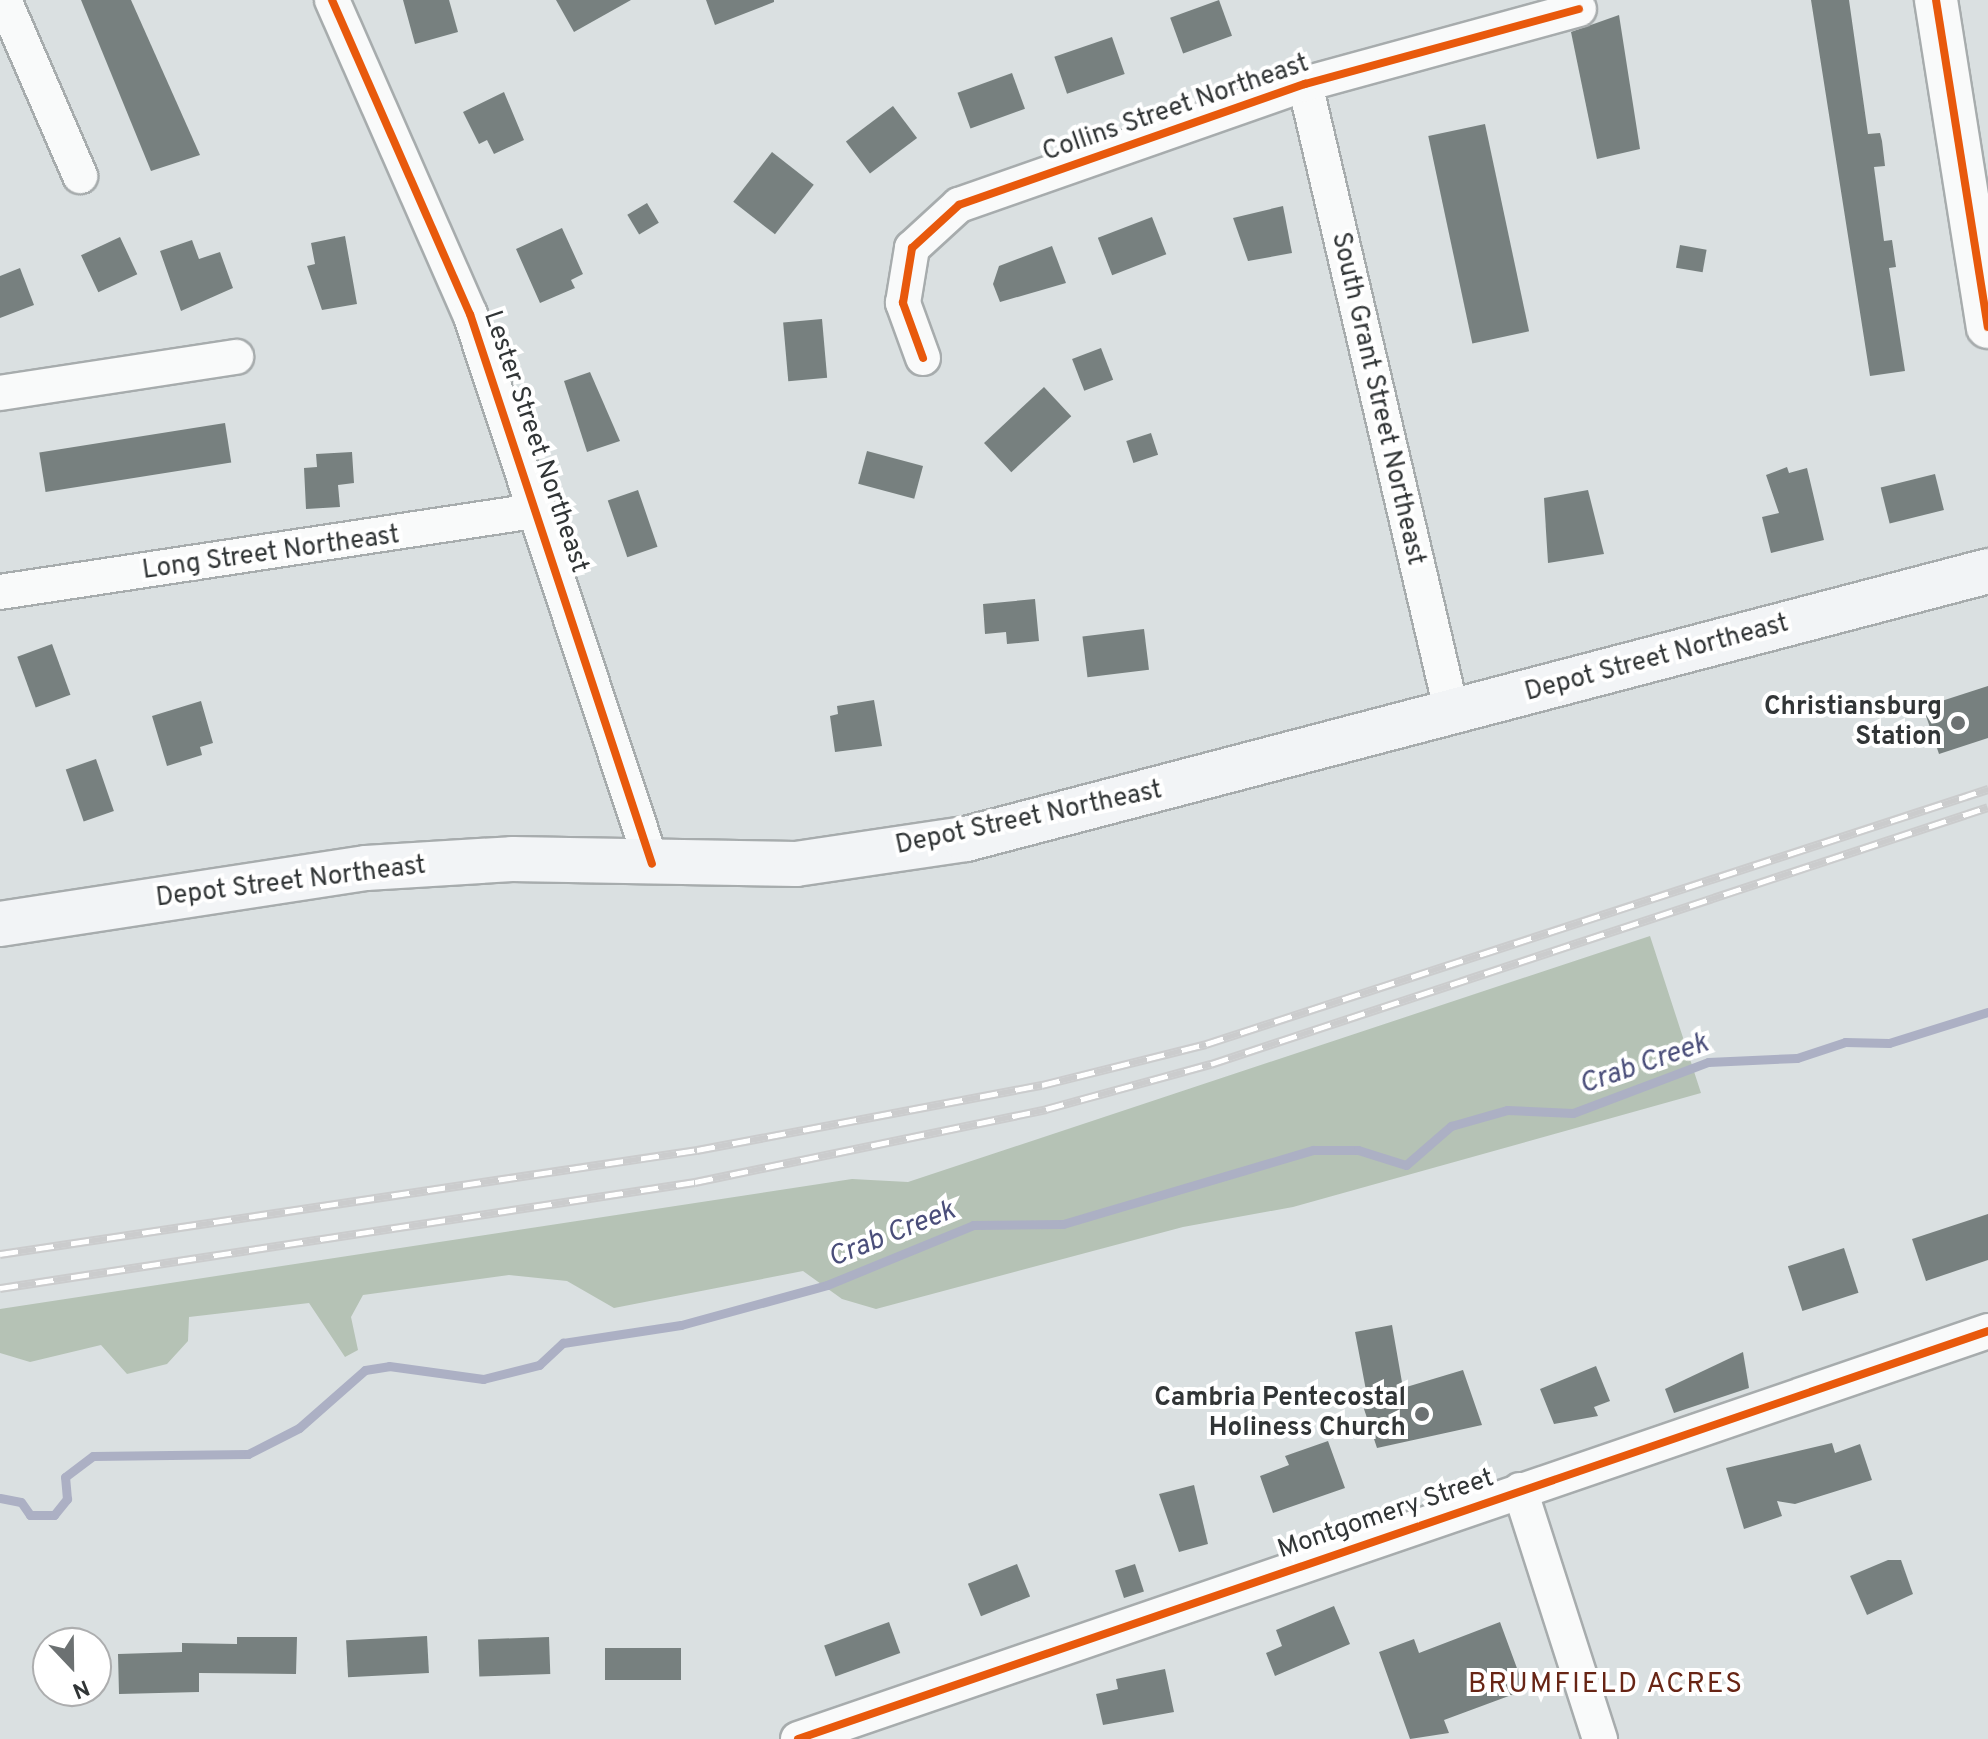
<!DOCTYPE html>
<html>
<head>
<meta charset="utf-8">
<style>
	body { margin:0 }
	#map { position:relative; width:1988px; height:1739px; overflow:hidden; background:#dae0e1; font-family:Overpass,sans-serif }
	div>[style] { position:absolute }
	.forest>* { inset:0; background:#b5c2b5 }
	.stream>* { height:9px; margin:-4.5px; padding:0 4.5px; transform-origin:4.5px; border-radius:4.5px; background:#acb0c4 }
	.building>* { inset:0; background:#77807f; transform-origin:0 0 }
	.roads { filter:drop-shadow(2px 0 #a7acad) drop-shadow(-2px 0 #a7acad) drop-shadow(0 2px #a7acad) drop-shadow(0 -2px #a7acad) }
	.minor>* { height:34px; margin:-17px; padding:0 17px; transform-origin:17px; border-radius:17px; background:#f9fafa }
	.tertiary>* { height:42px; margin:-21px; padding:0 21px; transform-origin:21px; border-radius:21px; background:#f9fafa }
	.secondary>* { height:44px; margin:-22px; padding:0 22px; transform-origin:22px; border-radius:22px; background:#f2f4f6 }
	.rail>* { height:9px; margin-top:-4.5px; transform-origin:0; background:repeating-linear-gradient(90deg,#fff 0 18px,#cbcccd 0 36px); box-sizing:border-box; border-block:2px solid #cbcccd }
	.cycleway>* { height:8px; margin:-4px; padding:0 4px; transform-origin:4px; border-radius:4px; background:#e8590c }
	.dots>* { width:22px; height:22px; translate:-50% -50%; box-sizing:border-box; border:4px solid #fff; border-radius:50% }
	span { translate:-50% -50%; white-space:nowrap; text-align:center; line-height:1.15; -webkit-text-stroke:8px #fff; paint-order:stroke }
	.street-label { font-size:26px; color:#313536 }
	.poi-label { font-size:26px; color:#313536; font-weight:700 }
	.right { translate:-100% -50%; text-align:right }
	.water-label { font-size:28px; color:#4a4e7a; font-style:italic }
	.neighbourhood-label { font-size:28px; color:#682515; letter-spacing:2px }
	.north { position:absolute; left:32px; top:1627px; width:80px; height:80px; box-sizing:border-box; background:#fff; border:2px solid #adaeaf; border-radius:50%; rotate:158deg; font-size:22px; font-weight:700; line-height:32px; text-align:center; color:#313536 }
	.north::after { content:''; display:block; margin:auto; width:28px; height:36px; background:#6c7172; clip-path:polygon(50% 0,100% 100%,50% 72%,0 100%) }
</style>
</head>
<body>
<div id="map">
	<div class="forest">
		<div style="clip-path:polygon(1650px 936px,1701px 1093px,1293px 1207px,1183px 1227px,876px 1309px,842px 1299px,803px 1271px,614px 1308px,567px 1281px,509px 1275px,363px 1295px,351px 1317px,358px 1350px,345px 1357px,309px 1303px,189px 1317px,188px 1341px,167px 1364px,127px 1374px,101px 1345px,30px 1362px,0 1353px,0 1309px,852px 1179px,908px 1182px)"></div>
	</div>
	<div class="stream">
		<div style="left:0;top:1498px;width:21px;rotate:11deg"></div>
		<div style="left:21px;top:1502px;width:16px;rotate:55deg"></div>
		<div style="left:30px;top:1515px;width:24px"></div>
		<div style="left:54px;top:1515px;width:21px;rotate:-51deg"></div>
		<div style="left:67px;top:1499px;width:22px;rotate:-95deg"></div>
		<div style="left:65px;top:1477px;width:35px;rotate:-37deg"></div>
		<div style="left:93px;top:1456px;width:155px;rotate:-0.7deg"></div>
		<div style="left:248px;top:1454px;width:57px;rotate:-27deg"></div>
		<div style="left:299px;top:1428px;width:88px;rotate:-41.3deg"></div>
		<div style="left:365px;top:1370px;width:24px;rotate:-9deg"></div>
		<div style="left:389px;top:1366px;width:95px;rotate:7.9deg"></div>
		<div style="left:483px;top:1379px;width:58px;rotate:-14deg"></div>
		<div style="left:539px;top:1365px;width:33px;rotate:-43deg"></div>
		<div style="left:563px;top:1343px;width:119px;rotate:-8.7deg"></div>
		<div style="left:681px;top:1325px;width:151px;rotate:-15.3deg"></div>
		<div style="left:827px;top:1285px;width:158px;rotate:-22.3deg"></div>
		<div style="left:973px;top:1225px;width:90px;rotate:-0.6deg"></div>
		<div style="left:1063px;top:1224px;width:261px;rotate:-16.5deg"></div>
		<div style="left:1313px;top:1150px;width:45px"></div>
		<div style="left:1358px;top:1150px;width:50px;rotate:17.4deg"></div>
		<div style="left:1406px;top:1165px;width:60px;rotate:-40.9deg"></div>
		<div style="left:1451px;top:1126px;width:58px;rotate:-15.9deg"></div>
		<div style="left:1507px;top:1110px;width:66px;rotate:2.6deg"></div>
		<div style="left:1573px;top:1113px;width:144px;rotate:-20.7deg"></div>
		<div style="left:1708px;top:1062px;width:89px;rotate:-2.6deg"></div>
		<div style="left:1797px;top:1058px;width:51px;rotate:-18.4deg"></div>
		<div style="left:1845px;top:1042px;width:44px;rotate:1.3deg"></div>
		<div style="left:1889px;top:1043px;width:104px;rotate:-17.4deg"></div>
	</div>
	<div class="building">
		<div style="clip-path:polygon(81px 0,131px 0,200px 155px,151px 171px)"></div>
		<div style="clip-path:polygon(403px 0,449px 0,458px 32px,415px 44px)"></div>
		<div style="clip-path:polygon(556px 0,631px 0,574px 32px)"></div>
		<div style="clip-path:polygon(706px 0,774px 0,774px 2px,715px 25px)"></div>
		<div style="left:1219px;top:0;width:38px;height:52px;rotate:70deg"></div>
		<div style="clip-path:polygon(1811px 0,1849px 0,1868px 134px,1880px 133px,1882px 141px,1885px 166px,1874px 167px,1884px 241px,1892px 240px,1896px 267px,1889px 268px,1905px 371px,1870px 376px)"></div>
		<div style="clip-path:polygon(1619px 15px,1640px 149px,1597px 159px,1571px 32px)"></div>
		<div style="left:1112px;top:37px;width:39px;height:61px;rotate:71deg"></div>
		<div style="left:1012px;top:73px;width:38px;height:58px;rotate:70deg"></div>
		<div style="clip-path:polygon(504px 92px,524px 140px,494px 154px,487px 140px,479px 144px,463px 112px)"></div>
		<div style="left:893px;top:106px;width:40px;height:59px;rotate:53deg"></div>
		<div style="left:1485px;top:124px;width:212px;height:58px;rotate:78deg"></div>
		<div style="left:772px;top:152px;width:53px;height:63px;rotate:38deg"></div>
		<div style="left:647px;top:203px;width:23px;height:23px;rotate:59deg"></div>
		<div style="clip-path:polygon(1283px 206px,1292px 253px,1248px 261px,1233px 218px)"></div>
		<div style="left:1152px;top:217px;width:40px;height:58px;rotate:69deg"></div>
		<div style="clip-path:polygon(562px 228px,583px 274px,571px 280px,575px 288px,540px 303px,516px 249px)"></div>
		<div style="clip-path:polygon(345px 236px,357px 304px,322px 310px,307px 266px,315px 264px,311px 243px)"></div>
		<div style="left:120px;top:237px;width:41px;height:43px;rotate:65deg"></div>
		<div style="clip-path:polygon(192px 240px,199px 259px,220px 252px,233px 288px,181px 311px,160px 251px)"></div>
		<div style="left:1680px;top:245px;width:27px;height:23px;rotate:10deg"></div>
		<div style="clip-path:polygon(1052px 246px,1066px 283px,1000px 302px,993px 284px,999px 266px)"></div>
		<div style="clip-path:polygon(20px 268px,34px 305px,0 318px,0 276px)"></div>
		<div style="left:822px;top:319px;width:59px;height:39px;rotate:85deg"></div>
		<div style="left:1101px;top:348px;width:34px;height:31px;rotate:69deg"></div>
		<div style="clip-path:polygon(590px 372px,620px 441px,587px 452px,564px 381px)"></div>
		<div style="left:1044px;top:387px;width:40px;height:82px;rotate:47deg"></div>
		<div style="left:225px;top:423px;width:40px;height:188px;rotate:81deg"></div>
		<div style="left:1151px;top:433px;width:23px;height:26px;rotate:72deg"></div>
		<div style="left:867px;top:451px;width:58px;height:34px;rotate:15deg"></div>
		<div style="clip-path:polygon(352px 452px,354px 483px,338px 485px,340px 507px,306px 509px,304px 468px,317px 467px,316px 454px)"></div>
		<div style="clip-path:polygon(1787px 467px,1789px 473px,1807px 468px,1824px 540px,1771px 553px,1762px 517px,1779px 513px,1766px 475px)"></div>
		<div style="left:1935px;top:474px;width:37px;height:56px;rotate:76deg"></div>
		<div style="left:638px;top:490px;width:60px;height:32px;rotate:71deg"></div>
		<div style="clip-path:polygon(1588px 490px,1604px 554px,1548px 563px,1544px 498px)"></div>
		<div style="clip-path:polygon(1035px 599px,1039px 641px,1007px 644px,1006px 632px,985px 634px,983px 604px)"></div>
		<div style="left:1144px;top:629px;width:41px;height:62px;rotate:83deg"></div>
		<div style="left:52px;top:644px;width:54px;height:37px;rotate:70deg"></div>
		<div style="clip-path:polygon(1988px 686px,1988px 738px,1939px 754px,1923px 707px)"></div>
		<div style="clip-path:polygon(874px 700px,882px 746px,835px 752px,830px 716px,838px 714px,837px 706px)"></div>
		<div style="clip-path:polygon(201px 701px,213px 743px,200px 747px,202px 755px,167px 766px,152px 716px)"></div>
		<div style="left:96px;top:759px;width:55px;height:32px;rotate:71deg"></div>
		<div style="clip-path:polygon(1988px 1214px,1988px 1260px,1926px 1281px,1912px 1239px)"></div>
		<div style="left:1844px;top:1248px;width:47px;height:59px;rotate:72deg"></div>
		<div style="clip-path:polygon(1392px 1325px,1403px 1388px,1463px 1370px,1482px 1425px,1377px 1448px,1362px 1403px,1368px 1401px,1355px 1332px)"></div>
		<div style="clip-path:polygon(1743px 1352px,1749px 1388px,1674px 1413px,1665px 1389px)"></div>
		<div style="clip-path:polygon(1596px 1366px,1610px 1401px,1594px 1407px,1598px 1416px,1554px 1424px,1540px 1389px)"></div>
		<div style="clip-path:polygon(1328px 1441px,1345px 1488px,1273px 1513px,1260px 1476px,1289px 1465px,1285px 1456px)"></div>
		<div style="clip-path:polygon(1832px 1443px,1835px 1453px,1860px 1444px,1872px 1480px,1795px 1504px,1777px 1501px,1782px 1516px,1744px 1529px,1726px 1468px)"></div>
		<div style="clip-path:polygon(1194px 1485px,1208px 1544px,1179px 1552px,1159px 1494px)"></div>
		<div style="clip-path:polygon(1888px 1560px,1901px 1560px,1913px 1594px,1867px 1615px,1850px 1576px)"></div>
		<div style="left:1017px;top:1564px;width:35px;height:53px;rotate:68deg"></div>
		<div style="left:1135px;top:1564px;width:29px;height:21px;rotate:72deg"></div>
		<div style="clip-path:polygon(1334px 1606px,1350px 1644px,1275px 1676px,1266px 1653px,1282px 1646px,1276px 1630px)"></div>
		<div style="left:889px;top:1622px;width:33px;height:69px;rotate:70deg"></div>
		<div style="clip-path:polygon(1500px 1622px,1525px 1690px,1444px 1720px,1449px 1733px,1410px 1739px,1379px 1652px,1414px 1639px,1419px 1653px)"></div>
		<div style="left:427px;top:1636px;width:37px;height:81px;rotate:87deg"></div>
		<div style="clip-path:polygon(237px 1637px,297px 1637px,296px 1674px,199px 1673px,199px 1692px,119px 1694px,118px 1654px,182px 1652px,182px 1643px,237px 1644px)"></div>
		<div style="left:549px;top:1637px;width:37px;height:71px;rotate:88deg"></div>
		<div style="left:605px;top:1648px;width:76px;height:32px"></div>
		<div style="clip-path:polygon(1165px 1669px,1174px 1712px,1103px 1725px,1096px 1694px,1118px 1689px,1116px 1679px)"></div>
	</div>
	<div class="roads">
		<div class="minor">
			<div style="left:4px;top:0;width:192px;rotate:66.6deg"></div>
			<div style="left:332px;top:0;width:343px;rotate:66.3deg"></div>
			<div style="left:470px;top:314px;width:579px;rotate:71.69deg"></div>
			<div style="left:1305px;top:84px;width:646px;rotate:76.85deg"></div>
			<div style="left:923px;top:358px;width:59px;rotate:-110deg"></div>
			<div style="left:903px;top:303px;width:56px;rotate:-80.7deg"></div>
			<div style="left:912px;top:248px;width:64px;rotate:-42.5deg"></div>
			<div style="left:959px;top:205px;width:367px;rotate:-19.3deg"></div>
			<div style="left:1305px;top:84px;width:284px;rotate:-15.3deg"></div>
			<div style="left:0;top:393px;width:239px;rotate:-8.7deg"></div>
			<div style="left:0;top:592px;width:546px;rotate:-8.63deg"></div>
			<div style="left:1520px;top:1490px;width:262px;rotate:72.2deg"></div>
			<div style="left:798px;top:1739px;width:1258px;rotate:-18.92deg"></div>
		</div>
		<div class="tertiary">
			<div style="left:1936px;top:0;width:331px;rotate:81deg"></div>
		</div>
		<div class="secondary">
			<div style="left:0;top:924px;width:370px;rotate:-8.7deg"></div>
			<div style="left:366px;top:868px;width:146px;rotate:-3.5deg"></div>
			<div style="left:512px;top:859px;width:284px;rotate:1deg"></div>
			<div style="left:796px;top:864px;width:172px;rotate:-8.4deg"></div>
			<div style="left:966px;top:839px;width:1057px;rotate:-14.69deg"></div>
		</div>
	</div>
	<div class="rail">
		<div style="left:0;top:1254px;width:705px;rotate:-8.49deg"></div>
		<div style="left:697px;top:1150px;width:351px;rotate:-10.7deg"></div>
		<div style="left:1042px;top:1085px;width:169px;rotate:-14deg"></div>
		<div style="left:1206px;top:1044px;width:823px;rotate:-18.06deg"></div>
		<div style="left:0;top:1288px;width:703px;rotate:-8.67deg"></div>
		<div style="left:695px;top:1182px;width:359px;rotate:-11.7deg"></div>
		<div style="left:1046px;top:1109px;width:171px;rotate:-15.3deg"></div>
		<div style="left:1211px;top:1064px;width:818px;rotate:-18.3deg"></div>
	</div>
	<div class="cycleway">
		<div style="left:332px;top:0;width:343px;rotate:66.3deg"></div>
		<div style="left:470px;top:314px;width:579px;rotate:71.69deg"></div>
		<div style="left:1936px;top:0;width:331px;rotate:81deg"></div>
		<div style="left:923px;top:358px;width:59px;rotate:-110deg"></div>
		<div style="left:903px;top:303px;width:56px;rotate:-80.7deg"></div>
		<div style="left:912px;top:248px;width:64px;rotate:-42.5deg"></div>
		<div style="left:959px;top:205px;width:367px;rotate:-19.3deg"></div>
		<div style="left:1305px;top:84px;width:284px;rotate:-15.3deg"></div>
		<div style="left:798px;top:1739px;width:1258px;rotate:-18.92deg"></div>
	</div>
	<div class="dots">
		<div style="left:1958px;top:723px;background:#6c7172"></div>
		<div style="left:1422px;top:1414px;background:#6c7172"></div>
	</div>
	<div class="street-label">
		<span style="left:1176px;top:109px;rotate:-19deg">Collins Street Northeast</span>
		<span style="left:1377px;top:399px;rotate:77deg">South Grant Street Northeast</span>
		<span style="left:535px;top:442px;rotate:71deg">Lester Street Northeast</span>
		<span style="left:271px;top:554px;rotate:-8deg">Long Street Northeast</span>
		<span style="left:1657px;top:659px;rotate:-15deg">Depot Street Northeast</span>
		<span style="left:1029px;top:819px;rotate:-12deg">Depot Street Northeast</span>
		<span style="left:291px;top:883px;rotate:-7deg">Depot Street Northeast</span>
		<span style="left:1386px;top:1515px;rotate:-19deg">Montgomery Street</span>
	</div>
	<div class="poi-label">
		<span class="right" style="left:1942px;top:723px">Christiansburg<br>Station</span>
		<span class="right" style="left:1406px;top:1414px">Cambria Pentecostal<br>Holiness Church</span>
	</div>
	<div class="water-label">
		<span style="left:1644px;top:1065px;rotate:-19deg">Crab Creek</span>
		<span style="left:892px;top:1235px;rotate:-22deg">Crab Creek</span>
	</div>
	<div class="neighbourhood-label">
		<span style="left:1606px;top:1685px">BRUMFIELD ACRES</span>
	</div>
	<div class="north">N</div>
</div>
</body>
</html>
